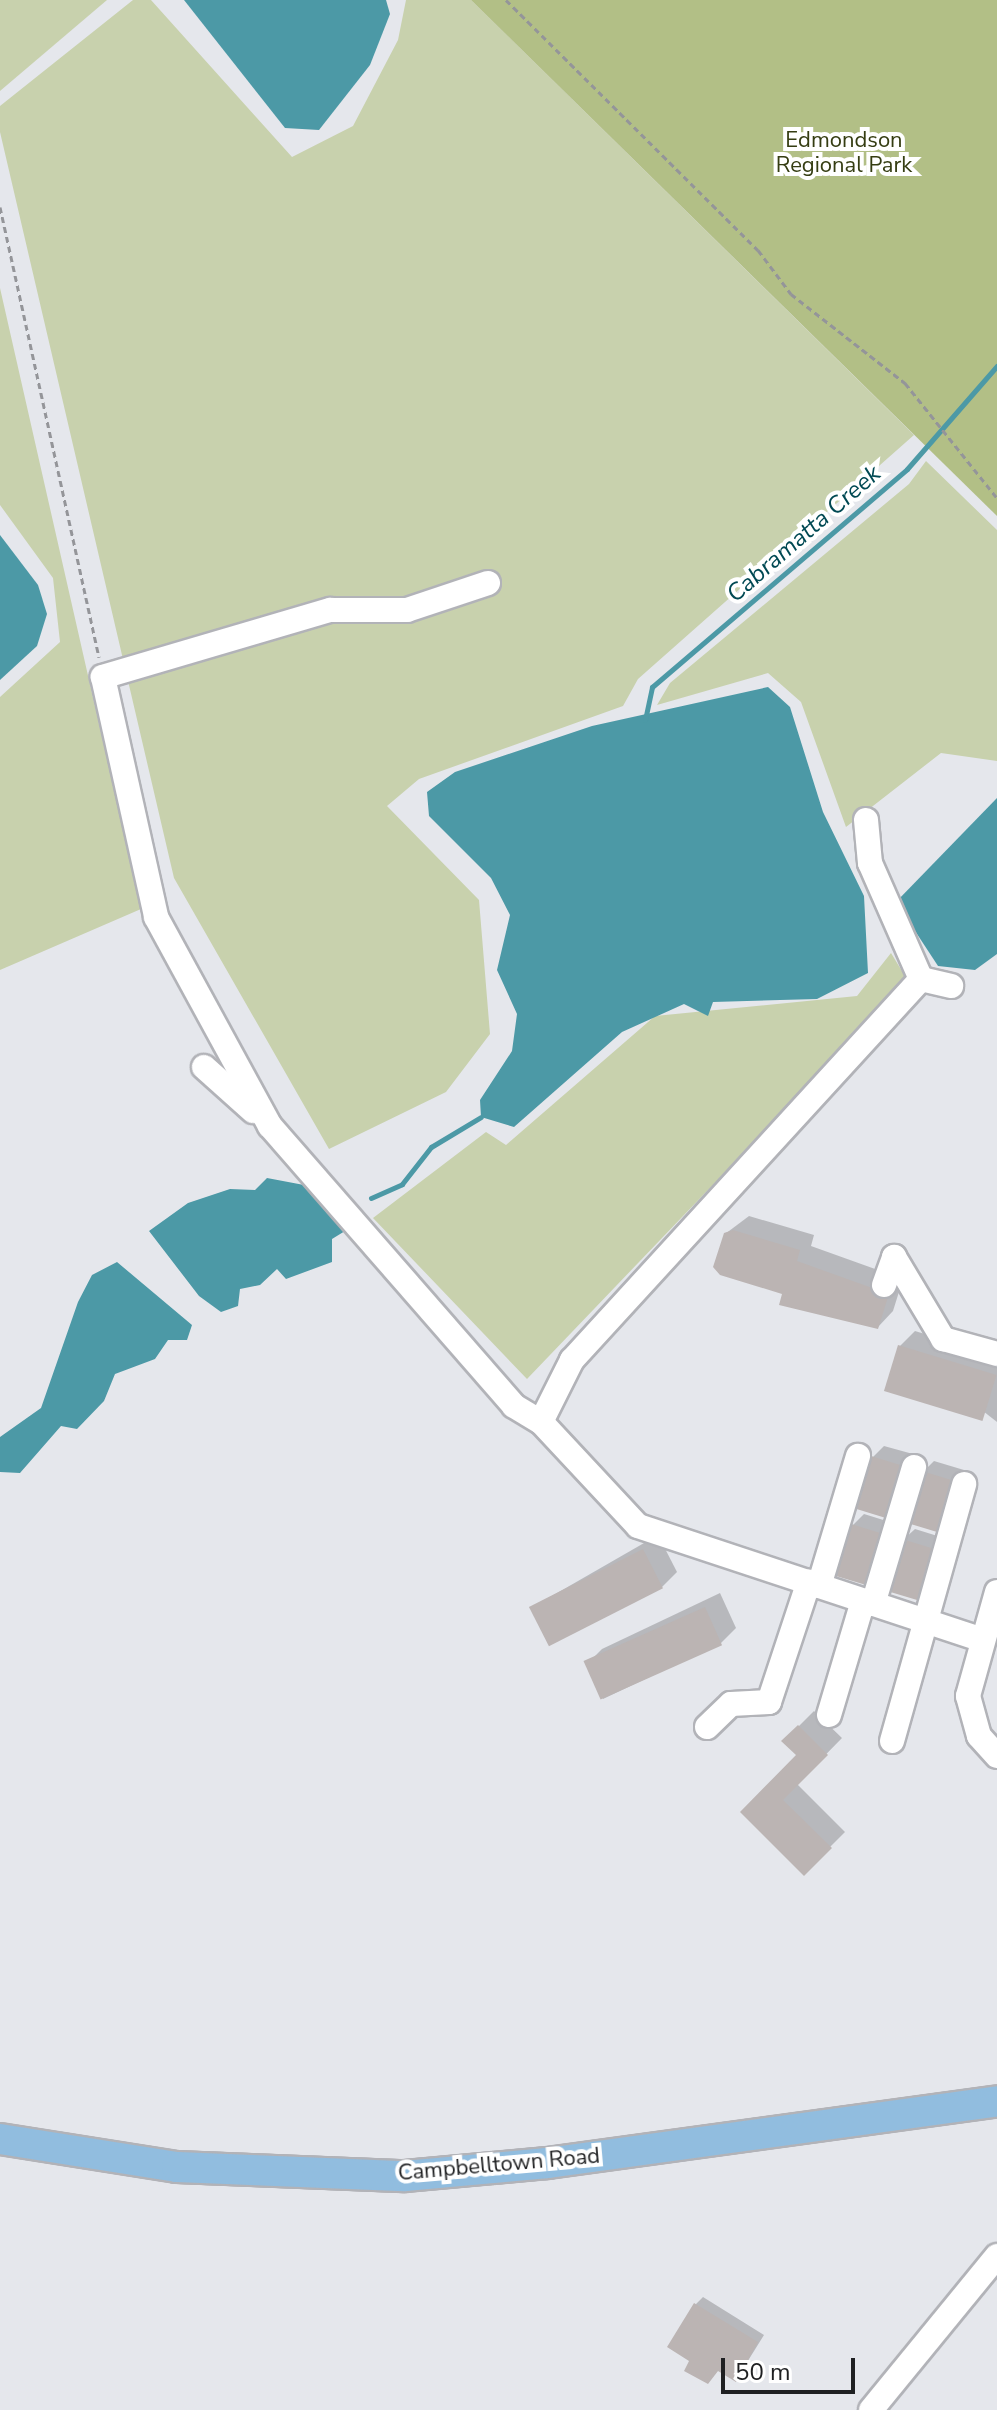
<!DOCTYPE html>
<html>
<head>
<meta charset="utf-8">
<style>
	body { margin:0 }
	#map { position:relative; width:997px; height:2410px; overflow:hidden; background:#e5e7ec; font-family:"Nunito Sans",sans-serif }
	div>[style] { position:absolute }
	.green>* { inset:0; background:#c8d1ad }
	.forest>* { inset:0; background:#b2bf86 }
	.water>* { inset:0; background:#4c99a6 }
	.shadow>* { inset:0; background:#0003 }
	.stream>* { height:5px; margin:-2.5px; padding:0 2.5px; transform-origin:2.5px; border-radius:2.5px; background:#4c99a6 }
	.building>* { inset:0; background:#bbb4b3; transform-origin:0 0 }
	.path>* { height:3px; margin-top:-1.5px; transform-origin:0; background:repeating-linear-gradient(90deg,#949599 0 6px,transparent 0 10px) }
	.roads { filter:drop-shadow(2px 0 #b2b3b8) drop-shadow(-2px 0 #b2b3b8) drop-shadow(0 2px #b2b3b8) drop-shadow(0 -2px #b2b3b8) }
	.minor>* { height:24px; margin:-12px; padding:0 12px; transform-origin:12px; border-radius:12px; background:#fff }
	.major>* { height:30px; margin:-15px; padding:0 15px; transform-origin:15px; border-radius:15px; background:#91bddf }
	span { translate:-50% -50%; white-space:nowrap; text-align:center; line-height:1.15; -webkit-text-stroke:8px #fff; paint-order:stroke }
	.park-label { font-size:22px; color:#353d12 }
	.street-label { font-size:22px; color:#1f2022 }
	.water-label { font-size:24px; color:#004953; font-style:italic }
	.scale { position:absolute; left:721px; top:2358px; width:134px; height:36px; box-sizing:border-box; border:4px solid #1f2022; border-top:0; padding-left:10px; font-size:24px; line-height:28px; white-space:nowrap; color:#1f2022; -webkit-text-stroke:6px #fff; paint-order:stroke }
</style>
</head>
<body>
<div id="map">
	<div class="green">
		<div style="clip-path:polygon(0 0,107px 0,0 91px)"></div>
		<div style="clip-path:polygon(133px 0,151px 0,292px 157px,353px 126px,398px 40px,406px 0,471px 0,914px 435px,638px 679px,623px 706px,419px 779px,387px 806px,479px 900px,490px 1034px,446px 1092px,329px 1149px,174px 878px,0 132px,0 106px)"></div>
		<div style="clip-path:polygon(0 288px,141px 909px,0 970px,0 697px,60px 642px,53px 578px,0 505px)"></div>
		<div style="clip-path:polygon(926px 461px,997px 530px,997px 761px,941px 753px,846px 827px,801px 702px,768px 673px,657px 705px,670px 683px,909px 484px)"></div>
		<div style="clip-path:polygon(891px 953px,908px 981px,527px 1379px,373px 1218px,486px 1132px,506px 1145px,655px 1016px,857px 996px)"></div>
	</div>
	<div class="forest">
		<div style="clip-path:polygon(471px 0,997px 0,997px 516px)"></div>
	</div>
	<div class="water">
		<div style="clip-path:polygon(184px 0,386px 0,390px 14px,370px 65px,319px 130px,285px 128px)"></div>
		<div style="clip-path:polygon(0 535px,38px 585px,47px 614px,37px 646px,0 680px)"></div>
		<div style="clip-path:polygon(768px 687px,790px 707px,823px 812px,864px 896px,868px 973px,817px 999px,713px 1002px,708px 1016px,684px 1004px,622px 1032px,514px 1127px,481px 1117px,480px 1100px,512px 1051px,517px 1014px,497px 970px,510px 915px,491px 878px,429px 816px,427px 792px,455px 772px,592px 726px)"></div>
		<div style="clip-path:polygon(997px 798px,997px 954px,975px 970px,938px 966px,896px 902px)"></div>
		<div style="clip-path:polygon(267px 1178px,304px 1185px,345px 1231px,332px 1239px,332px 1262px,286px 1279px,277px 1269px,260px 1285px,240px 1289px,238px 1306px,221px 1312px,199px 1296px,149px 1231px,188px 1203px,230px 1189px,255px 1190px)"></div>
		<div style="clip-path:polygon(117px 1262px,192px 1325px,187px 1340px,168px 1340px,155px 1359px,115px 1374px,104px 1401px,77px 1429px,61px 1426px,20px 1473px,0 1472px,0 1437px,41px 1408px,78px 1302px,92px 1275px)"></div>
	</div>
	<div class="shadow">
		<div style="clip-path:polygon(749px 1216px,814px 1235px,811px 1246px,903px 1279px,893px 1311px,878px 1327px,785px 1292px,725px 1234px)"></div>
		<div style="clip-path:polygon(915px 1331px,997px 1356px,997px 1422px,900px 1346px)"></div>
		<div style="clip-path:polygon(884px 1446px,913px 1454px,899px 1505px,873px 1457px)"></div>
		<div style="clip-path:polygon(934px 1461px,964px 1470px,949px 1520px,923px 1472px)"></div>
		<div style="clip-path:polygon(864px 1514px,893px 1523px,879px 1570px,853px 1525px)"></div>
		<div style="clip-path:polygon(915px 1529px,944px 1538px,929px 1587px,903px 1540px)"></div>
		<div style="clip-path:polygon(658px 1535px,677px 1572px,662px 1587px,531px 1608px)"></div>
		<div style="clip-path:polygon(720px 1593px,736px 1628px,721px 1643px,603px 1699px,587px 1664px,602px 1649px)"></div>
		<div style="clip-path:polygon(814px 1711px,842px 1738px,797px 1784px,845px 1832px,804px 1873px,743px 1812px,798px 1755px,784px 1741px)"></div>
		<div style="clip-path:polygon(703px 2297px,764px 2335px,736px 2380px,719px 2369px,708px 2382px,696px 2304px)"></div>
	</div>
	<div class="stream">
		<div style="left:645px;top:720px;width:34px;rotate:-78deg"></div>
		<div style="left:652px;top:687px;width:335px;rotate:-40.5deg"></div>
		<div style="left:907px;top:469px;width:137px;rotate:-48.9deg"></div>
		<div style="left:371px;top:1198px;width:34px;rotate:-24deg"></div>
		<div style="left:402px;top:1184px;width:47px;rotate:-51.9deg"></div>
		<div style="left:431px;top:1147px;width:58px;rotate:-31deg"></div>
	</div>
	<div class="building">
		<div style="clip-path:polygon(733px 1230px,800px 1250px,797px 1261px,889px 1294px,878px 1329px,779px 1305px,782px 1294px,720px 1275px,713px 1267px,724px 1233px)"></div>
		<div style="left:898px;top:1345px;width:103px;height:48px;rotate:17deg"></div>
		<div style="left:871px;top:1456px;width:34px;height:55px;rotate:17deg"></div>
		<div style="left:922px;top:1471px;width:34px;height:54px;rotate:17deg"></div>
		<div style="left:851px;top:1524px;width:34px;height:54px;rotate:17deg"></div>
		<div style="left:902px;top:1539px;width:34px;height:54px;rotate:17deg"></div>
		<div style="left:643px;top:1549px;width:44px;height:128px;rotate:63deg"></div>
		<div style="left:705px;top:1607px;width:42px;height:133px;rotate:66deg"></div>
		<div style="clip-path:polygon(798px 1725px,828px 1755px,783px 1800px,832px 1848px,804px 1876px,740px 1812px,796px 1755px,781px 1741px)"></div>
		<div style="clip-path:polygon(694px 2303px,758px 2342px,736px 2382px,718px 2371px,708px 2384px,684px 2371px,689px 2361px,667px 2347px)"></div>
	</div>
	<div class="path">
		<div style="left:506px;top:0;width:355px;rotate:44.8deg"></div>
		<div style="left:758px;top:250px;width:55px;rotate:53.1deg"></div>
		<div style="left:791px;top:294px;width:145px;rotate:38deg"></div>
		<div style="left:905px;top:383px;width:147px;rotate:51.3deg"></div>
		<div style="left:0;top:207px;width:461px;rotate:77.6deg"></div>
	</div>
	<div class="roads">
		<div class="minor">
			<div style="left:488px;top:583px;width:85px;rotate:161.6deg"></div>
			<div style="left:407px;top:610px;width:77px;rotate:180deg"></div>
			<div style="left:330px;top:610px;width:237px;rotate:163.6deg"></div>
			<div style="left:103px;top:677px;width:246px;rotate:77.5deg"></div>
			<div style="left:156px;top:917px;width:238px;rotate:61.4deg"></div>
			<div style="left:270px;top:1126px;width:371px;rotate:48.9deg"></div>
			<div style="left:514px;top:1406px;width:31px;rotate:31deg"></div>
			<div style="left:866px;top:820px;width:43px;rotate:84.7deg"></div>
			<div style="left:870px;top:863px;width:127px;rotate:66.3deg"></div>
			<div style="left:921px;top:979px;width:517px;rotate:132.49deg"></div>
			<div style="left:572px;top:1360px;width:69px;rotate:116.6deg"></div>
			<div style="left:541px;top:1422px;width:142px;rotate:47deg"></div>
			<div style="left:638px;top:1526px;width:362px;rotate:18.3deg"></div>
			<div style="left:921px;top:979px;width:31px;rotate:13deg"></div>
			<div style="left:204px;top:1067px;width:66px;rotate:41.9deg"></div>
			<div style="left:884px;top:1285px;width:30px;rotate:-70deg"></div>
			<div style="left:894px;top:1257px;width:96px;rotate:59.1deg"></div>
			<div style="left:943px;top:1339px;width:56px;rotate:15.5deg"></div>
			<div style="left:819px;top:1586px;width:136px;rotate:-73.3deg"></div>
			<div style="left:997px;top:1592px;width:108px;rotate:105.6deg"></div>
			<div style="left:968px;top:1696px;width:41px;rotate:74.6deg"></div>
			<div style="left:979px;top:1736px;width:27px;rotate:48deg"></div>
			<div style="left:873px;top:1604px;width:143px;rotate:-73.3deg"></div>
			<div style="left:829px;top:1715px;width:119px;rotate:-73.4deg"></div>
			<div style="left:707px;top:1727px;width:33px;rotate:-44deg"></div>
			<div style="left:731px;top:1704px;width:38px;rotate:-3deg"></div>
			<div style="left:769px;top:1702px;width:127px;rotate:-71.7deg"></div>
			<div style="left:892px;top:1741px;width:267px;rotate:-74.3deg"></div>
			<div style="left:871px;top:2410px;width:199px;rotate:-50.7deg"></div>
		</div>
		<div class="major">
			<div style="left:0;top:2139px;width:179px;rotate:9deg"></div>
			<div style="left:177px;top:2167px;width:228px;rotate:2.3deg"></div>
			<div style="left:405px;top:2176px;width:143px;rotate:-5.2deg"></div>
			<div style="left:547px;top:2163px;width:454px;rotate:-7.8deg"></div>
		</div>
	</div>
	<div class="park-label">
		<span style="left:844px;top:153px">Edmondson<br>Regional Park</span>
	</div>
	<div class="street-label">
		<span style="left:499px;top:2165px;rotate:-5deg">Campbelltown Road</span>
	</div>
	<div class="water-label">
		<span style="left:804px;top:534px;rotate:-41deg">Cabramatta Creek</span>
	</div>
	<div class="scale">50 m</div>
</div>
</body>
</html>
